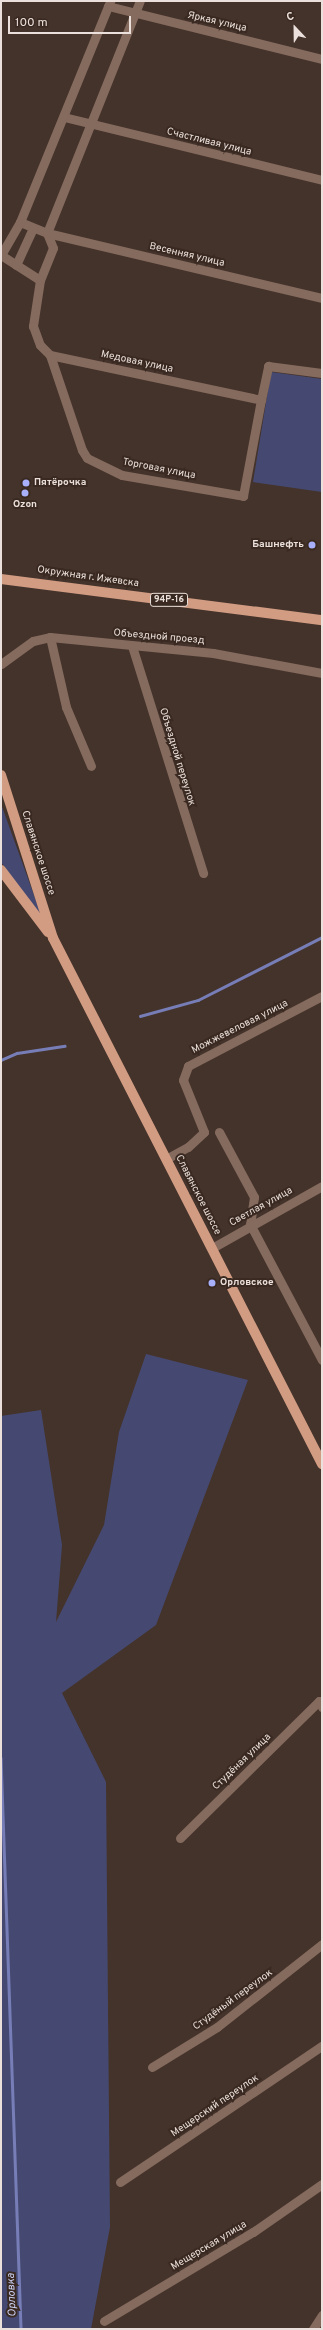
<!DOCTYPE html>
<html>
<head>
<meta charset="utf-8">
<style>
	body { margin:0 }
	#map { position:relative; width:323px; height:2330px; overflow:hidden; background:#44332b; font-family:Overpass,sans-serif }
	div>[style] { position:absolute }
	.green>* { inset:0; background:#454971 }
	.stream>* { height:2.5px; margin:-1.25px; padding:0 1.25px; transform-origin:1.25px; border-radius:1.25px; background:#777eb7 }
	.minor>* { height:9px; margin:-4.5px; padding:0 4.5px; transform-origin:4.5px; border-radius:4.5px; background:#856a5e }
	.major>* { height:10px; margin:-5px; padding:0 5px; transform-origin:5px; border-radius:5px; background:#d29c83 }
	.dots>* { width:11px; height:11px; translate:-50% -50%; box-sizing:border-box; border:2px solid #392921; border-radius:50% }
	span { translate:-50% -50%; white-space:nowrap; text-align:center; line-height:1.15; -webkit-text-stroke:4px #392921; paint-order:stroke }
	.shield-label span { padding:1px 3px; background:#392921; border:1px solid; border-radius:3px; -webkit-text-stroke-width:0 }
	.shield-label { font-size:9px; color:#ebe0db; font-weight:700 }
	.street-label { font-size:10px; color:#ebe0db }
	.poi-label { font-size:10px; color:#ebe0db; font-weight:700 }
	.left { translate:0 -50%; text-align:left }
	.right { translate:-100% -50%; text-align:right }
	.water-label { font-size:11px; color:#cdd2f3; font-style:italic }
	.frame { position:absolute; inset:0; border:2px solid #ebe0db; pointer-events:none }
	.north { position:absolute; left:275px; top:8px; width:40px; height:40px; -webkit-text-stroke:3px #392921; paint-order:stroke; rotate:338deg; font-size:11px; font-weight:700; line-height:16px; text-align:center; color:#ebe0db }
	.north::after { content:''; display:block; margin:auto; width:14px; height:18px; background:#ebe0db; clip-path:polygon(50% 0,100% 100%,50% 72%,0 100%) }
	.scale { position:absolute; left:8px; top:16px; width:123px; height:18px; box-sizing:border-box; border:2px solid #ebe0db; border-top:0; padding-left:5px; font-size:12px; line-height:14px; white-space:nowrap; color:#ebe0db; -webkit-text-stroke:3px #392921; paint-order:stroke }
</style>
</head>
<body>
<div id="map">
	<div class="green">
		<div style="clip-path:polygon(271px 372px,322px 379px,322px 492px,253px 482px)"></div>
		<div style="clip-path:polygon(1px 804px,43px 920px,1px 862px)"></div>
		<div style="clip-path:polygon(146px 1354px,248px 1380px,156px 1625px,62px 1693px,106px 1782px,110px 2227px,91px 2329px,1px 2329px,1px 1416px,41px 1410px,62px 1545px,56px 1622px,104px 1525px,119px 1432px)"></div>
	</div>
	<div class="stream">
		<div style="left:140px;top:1016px;width:60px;rotate:-15.4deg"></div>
		<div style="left:198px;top:1000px;width:139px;rotate:-26.9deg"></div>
		<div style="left:1px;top:1060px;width:17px;rotate:-24deg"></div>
		<div style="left:17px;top:1053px;width:48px;rotate:-8.5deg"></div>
		<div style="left:1px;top:1758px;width:571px;rotate:87.99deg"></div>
	</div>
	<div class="minor">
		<div style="left:108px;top:6px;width:220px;rotate:13.9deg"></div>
		<div style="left:64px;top:117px;width:266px;rotate:13.7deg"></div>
		<div style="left:20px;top:222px;width:29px;rotate:22deg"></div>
		<div style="left:47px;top:233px;width:283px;rotate:13.3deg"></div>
		<div style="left:47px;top:233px;width:16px;rotate:68deg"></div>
		<div style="left:53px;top:248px;width:35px;rotate:112deg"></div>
		<div style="left:40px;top:280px;width:47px;rotate:98.7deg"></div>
		<div style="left:33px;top:326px;width:20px;rotate:70deg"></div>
		<div style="left:40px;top:345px;width:14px;rotate:45deg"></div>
		<div style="left:50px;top:355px;width:216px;rotate:12deg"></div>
		<div style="left:261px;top:400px;width:35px;rotate:-78deg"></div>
		<div style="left:268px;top:366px;width:54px;rotate:7.4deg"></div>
		<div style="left:47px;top:233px;width:250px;rotate:-68.2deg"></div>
		<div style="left:1px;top:255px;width:38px;rotate:-60deg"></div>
		<div style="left:20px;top:222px;width:239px;rotate:-67.8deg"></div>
		<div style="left:1px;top:255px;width:46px;rotate:32.7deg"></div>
		<div style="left:16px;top:265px;width:41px;rotate:-65.3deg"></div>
		<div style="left:50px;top:355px;width:100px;rotate:71.4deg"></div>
		<div style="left:82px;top:450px;width:9px;rotate:58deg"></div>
		<div style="left:87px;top:458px;width:39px;rotate:26deg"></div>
		<div style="left:122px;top:475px;width:123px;rotate:9.8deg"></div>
		<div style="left:243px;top:496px;width:98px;rotate:-79.4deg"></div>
		<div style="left:50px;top:637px;width:72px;rotate:77.1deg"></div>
		<div style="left:66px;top:707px;width:64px;rotate:67deg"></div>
		<div style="left:132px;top:646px;width:238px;rotate:72.6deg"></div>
		<div style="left:1px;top:664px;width:39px;rotate:-36deg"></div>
		<div style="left:33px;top:641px;width:17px;rotate:-13deg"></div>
		<div style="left:50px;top:637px;width:164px;rotate:5.6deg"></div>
		<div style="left:213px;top:653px;width:111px;rotate:10.4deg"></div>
		<div style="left:219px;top:1132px;width:74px;rotate:61.7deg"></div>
		<div style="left:254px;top:1197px;width:27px;rotate:98deg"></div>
		<div style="left:250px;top:1224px;width:154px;rotate:62.1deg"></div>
		<div style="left:166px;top:1159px;width:25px;rotate:-29deg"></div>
		<div style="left:188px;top:1147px;width:22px;rotate:-43deg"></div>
		<div style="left:204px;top:1132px;width:56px;rotate:-112deg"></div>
		<div style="left:183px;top:1080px;width:15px;rotate:-70deg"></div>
		<div style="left:188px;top:1066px;width:151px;rotate:-27.6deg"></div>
		<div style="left:212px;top:1248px;width:126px;rotate:-29.4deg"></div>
		<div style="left:180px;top:1838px;width:195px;rotate:-44.6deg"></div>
		<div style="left:319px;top:1701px;width:7px;rotate:63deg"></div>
		<div style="left:152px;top:2067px;width:76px;rotate:-31.6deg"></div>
		<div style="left:217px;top:2027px;width:134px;rotate:-38.3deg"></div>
		<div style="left:120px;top:2182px;width:244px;rotate:-34deg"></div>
		<div style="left:104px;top:2321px;width:174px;rotate:-30.9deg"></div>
		<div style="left:253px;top:2232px;width:84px;rotate:-34.8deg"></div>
		<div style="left:313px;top:2329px;width:17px;rotate:-57deg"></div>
	</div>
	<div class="major">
		<div style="left:1px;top:579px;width:324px;rotate:7.3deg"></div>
		<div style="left:1px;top:775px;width:171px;rotate:72.3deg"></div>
		<div style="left:53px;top:938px;width:591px;rotate:62.91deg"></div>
		<div style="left:1px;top:870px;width:78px;rotate:52.8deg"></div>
	</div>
	<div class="dots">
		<div style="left:26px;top:483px;background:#a8b0fc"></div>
		<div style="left:25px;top:493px;background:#a8b0fc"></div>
		<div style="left:312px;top:545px;background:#a8b0fc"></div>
		<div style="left:212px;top:1283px;background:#a8b0fc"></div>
	</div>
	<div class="shield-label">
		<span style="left:169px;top:600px">94Р-16</span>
	</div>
	<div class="street-label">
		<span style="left:217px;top:22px;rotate:13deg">Яркая улица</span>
		<span style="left:209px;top:142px;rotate:14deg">Счастливая улица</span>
		<span style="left:187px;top:255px;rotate:13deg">Весенняя улица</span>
		<span style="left:137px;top:362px;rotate:12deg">Медовая улица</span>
		<span style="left:159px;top:469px;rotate:11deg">Торговая улица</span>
		<span style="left:88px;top:577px;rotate:8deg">Окружная г. Ижевска</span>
		<span style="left:159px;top:637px;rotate:5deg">Объездной проезд</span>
		<span style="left:177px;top:757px;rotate:73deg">Объездной переулок</span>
		<span style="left:38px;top:853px;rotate:72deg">Славянское шоссе</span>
		<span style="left:240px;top:1027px;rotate:-27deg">Можжевеловая улица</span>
		<span style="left:198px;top:1195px;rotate:63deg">Славянское шоссе</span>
		<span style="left:261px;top:1207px;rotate:-29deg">Светлая улица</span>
		<span style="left:242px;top:1762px;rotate:-44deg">Студёная улица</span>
		<span style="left:233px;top:2000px;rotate:-36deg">Студёный переулок</span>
		<span style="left:215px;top:2106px;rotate:-34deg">Мещерский переулок</span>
		<span style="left:209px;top:2246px;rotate:-31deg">Мещерская улица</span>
	</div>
	<div class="poi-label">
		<span class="left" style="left:34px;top:483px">Пятёрочка</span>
		<span style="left:25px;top:505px">Ozon</span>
		<span class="right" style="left:304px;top:545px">Башнефть</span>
		<span class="left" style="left:220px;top:1283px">Орловское</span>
	</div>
	<div class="water-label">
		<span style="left:12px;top:2295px;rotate:-92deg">Орловка</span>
	</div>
	<div class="frame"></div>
	<div class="north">С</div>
	<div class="scale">100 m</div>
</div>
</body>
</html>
